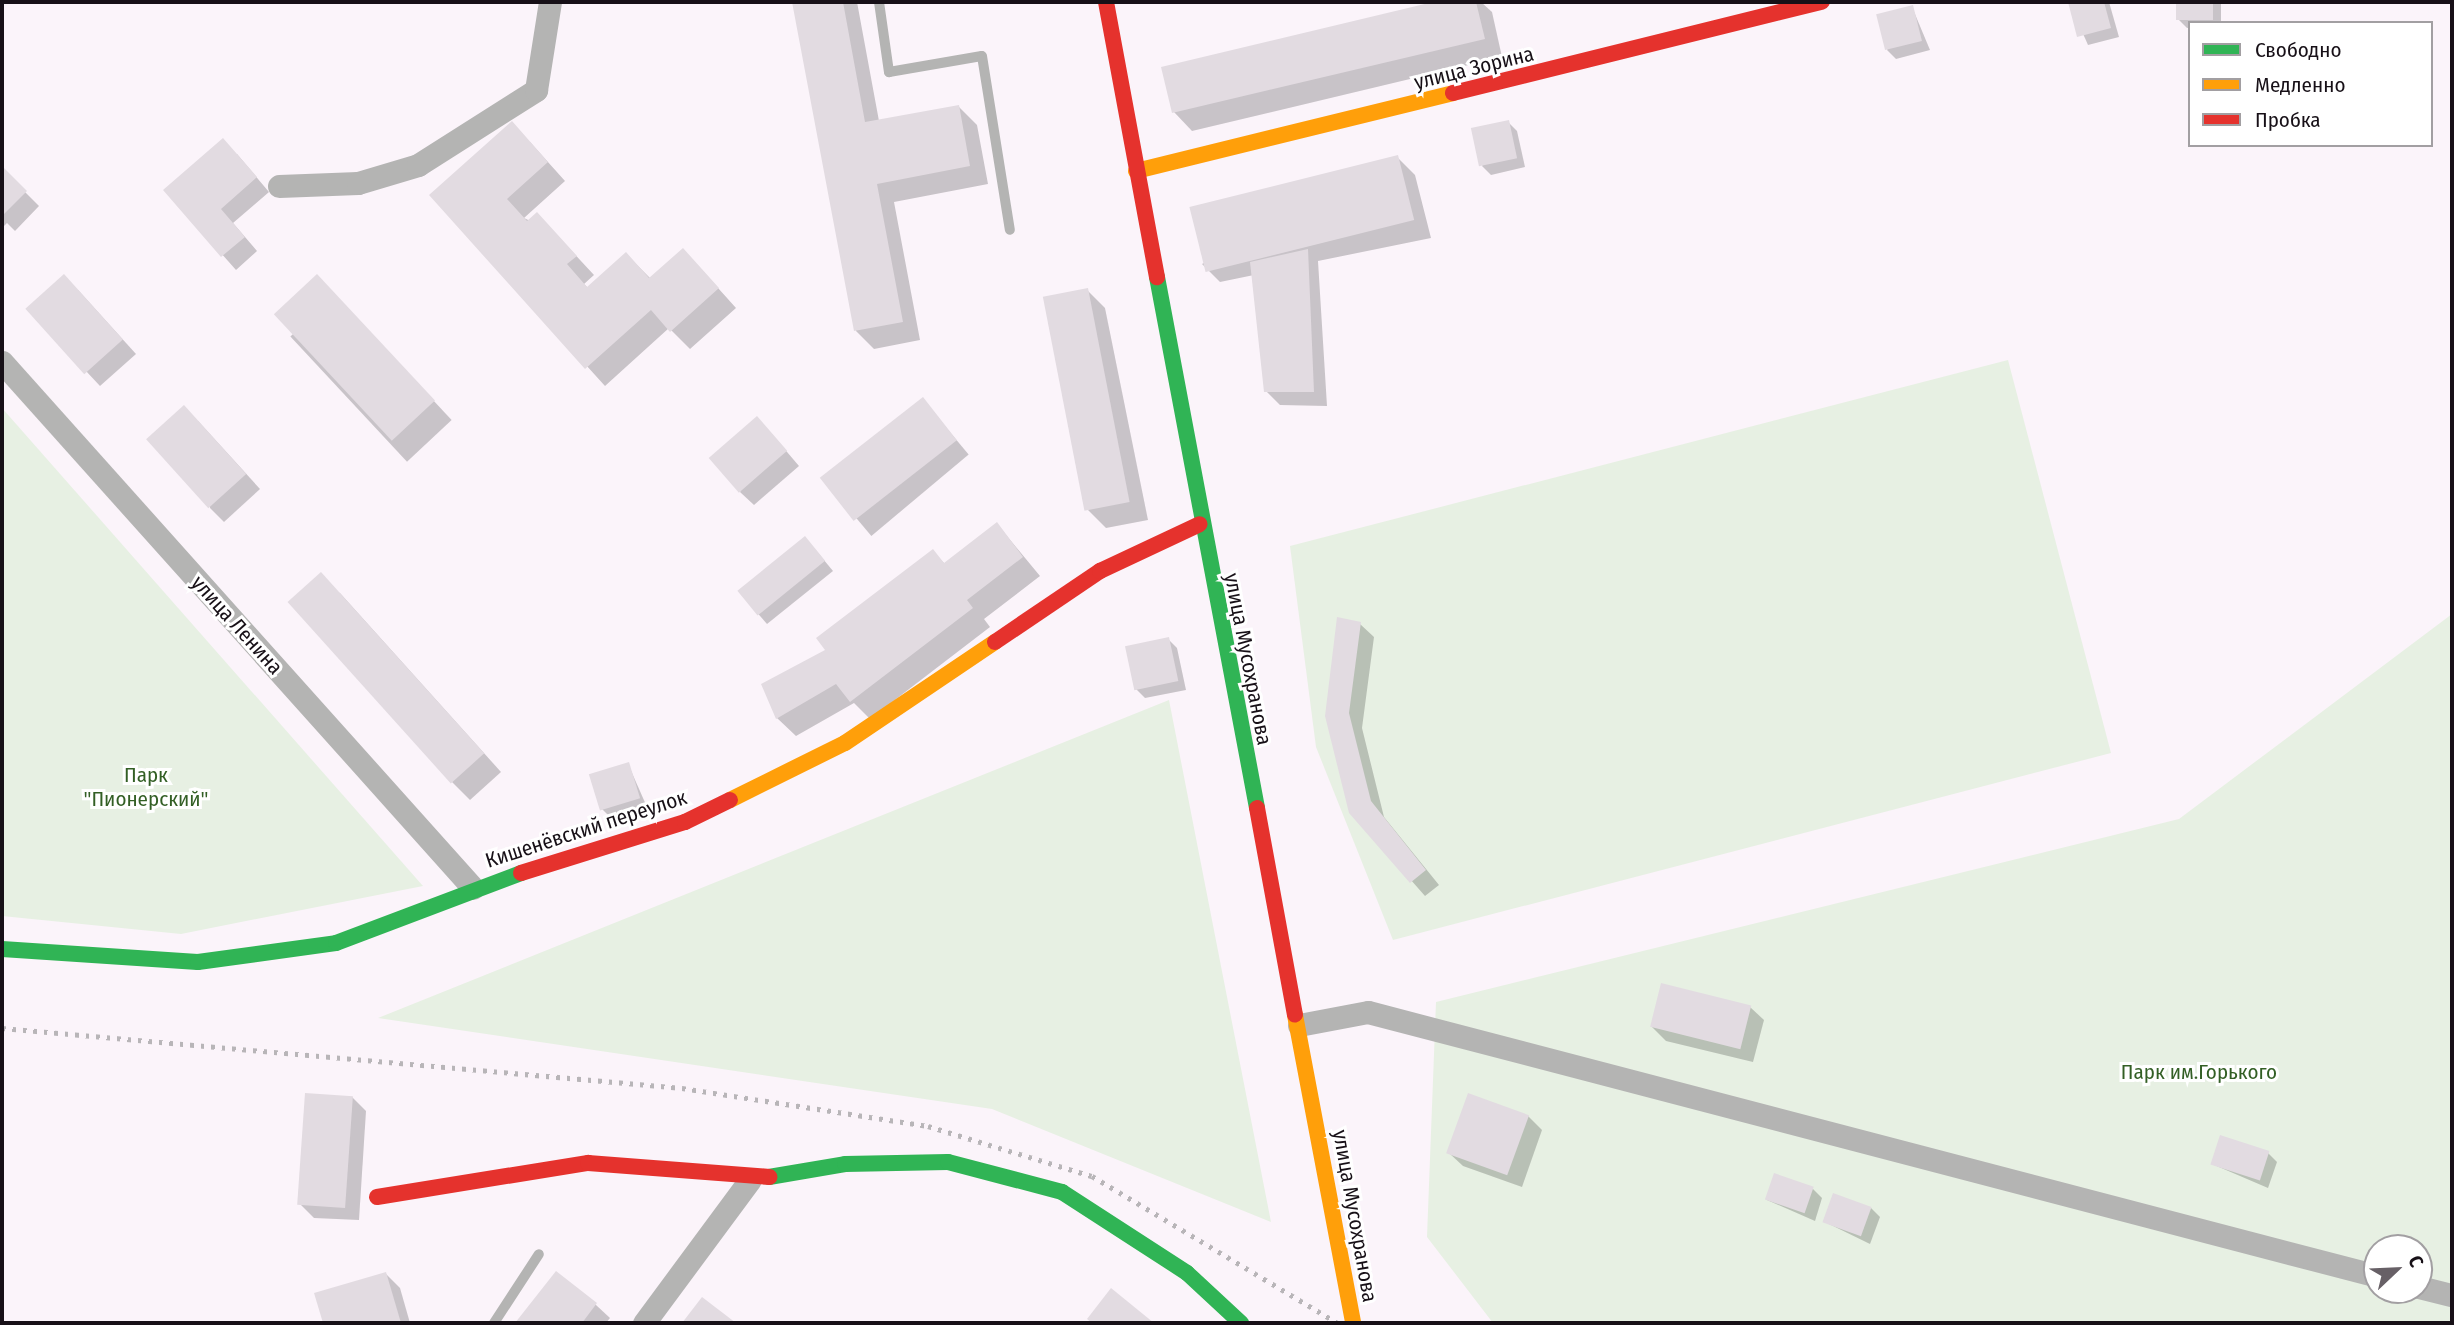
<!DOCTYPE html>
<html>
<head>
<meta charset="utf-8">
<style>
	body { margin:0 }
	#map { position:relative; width:2454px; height:1325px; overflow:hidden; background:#fbf4fa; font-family:"Fira Sans Condensed",sans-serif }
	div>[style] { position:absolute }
	.green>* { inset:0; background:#e7f0e3 }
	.shadow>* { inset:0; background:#0003; transform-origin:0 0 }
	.building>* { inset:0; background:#e2dbe1; transform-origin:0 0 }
	.lane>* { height:10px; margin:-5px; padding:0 5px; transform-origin:5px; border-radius:5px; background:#b4b4b3 }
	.street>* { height:23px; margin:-11.5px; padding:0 11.5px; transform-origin:11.5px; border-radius:11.5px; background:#b4b4b3 }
	.fast>* { height:16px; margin:-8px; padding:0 8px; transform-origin:8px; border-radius:8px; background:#30b455 }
	.slow>* { height:16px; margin:-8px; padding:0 8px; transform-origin:8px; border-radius:8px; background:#ff9f0a }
	.jam>* { height:16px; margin:-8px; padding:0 8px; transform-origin:8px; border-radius:8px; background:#e5322d }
	.rail>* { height:5px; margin-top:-2.5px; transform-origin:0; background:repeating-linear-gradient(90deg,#b8b5b8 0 3.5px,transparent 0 10.5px) }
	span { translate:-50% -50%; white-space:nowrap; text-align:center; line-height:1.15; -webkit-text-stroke:6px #fff; paint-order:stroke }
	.street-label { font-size:21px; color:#171017 }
	.park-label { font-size:21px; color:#335f25 }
	.frame { position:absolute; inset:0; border:4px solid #171017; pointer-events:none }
	.legend { position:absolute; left:2188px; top:21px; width:245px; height:126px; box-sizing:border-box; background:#fff; border:2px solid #a29fa2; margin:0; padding:9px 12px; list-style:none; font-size:21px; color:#171017 }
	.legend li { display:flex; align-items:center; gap:14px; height:35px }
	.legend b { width:35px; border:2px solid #a29fa2 }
	.north { position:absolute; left:2363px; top:1234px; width:70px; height:70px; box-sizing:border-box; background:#fff; border:2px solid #a29fa2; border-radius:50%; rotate:67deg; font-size:19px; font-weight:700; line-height:28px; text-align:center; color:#171017 }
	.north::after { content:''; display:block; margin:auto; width:24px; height:32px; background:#676066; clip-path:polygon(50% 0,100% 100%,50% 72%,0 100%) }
</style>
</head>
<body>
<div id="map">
	<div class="green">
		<div style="clip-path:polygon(2008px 360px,2111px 753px,1393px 940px,1316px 747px,1290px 546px)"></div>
		<div style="clip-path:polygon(2px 408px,423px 886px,181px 934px,2px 916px)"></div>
		<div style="clip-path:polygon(evenodd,2452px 614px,2452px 1323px,1493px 1323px,1427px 1237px,1436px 1002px,2179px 819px,2452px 614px,2377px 1248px,2419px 1248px,2419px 1290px,2377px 1290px,2377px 1248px)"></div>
		<div style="clip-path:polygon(1169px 700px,1271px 1222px,992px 1109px,378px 1018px)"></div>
	</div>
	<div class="shadow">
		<div style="clip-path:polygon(794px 2px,857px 2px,879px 121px,958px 106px,977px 125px,988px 184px,894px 202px,920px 340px,874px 349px,856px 331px)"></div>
		<div style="clip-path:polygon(1440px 2px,1481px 2px,1492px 12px,1502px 57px,1192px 131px,1174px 112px,1163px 68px)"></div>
		<div style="clip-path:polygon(2069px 2px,2109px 2px,2119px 37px,2088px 45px)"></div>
		<div style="clip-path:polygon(2178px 2px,2221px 2px,2221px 23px,2187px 28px,2178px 19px)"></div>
		<div style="clip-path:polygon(1912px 7px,1930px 50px,1896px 59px,1887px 50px)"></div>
		<div style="clip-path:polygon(1508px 122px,1517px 131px,1525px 167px,1491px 175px,1482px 166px)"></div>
		<div style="clip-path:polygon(530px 142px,565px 181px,524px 218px,555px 233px,594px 275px,584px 284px,588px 288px,626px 254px,651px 279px,701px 269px,736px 308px,690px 349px,669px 328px,605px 386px,432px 195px)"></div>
		<div style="clip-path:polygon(237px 154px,269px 192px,233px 223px,257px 251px,236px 270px,165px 190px)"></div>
		<div style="clip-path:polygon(1397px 157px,1415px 175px,1431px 238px,1318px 261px,1327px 406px,1280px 405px,1266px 391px,1254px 275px,1220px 282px,1202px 264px)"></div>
		<div style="clip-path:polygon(2px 169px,39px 206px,15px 231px,7px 223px,2px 228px)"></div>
		<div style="clip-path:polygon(78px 290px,136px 354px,100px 386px,28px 309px)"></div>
		<div style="clip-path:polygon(1087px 290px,1105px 308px,1148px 520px,1106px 528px,1088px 510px)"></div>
		<div style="left:335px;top:295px;width:171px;height:61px;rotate:47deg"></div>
		<div style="left:923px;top:400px;width:71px;height:127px;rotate:50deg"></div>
		<div style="clip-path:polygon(198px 421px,260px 489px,224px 522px,210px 508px)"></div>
		<div style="clip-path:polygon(770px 432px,799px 466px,754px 505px,740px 492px)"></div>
		<div style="clip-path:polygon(997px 524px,1040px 576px,984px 619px,990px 627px,870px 719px,854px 703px,796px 736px,777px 718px,827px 651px,933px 552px,945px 564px)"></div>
		<div style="clip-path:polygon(814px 548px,833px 571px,767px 624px,739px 592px)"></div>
		<div style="clip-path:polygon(339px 592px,501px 772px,470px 800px,452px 782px)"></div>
		<div style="clip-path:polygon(1360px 624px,1374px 637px,1362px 728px,1384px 817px,1439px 885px,1425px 896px,1351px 812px,1327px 716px)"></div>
		<div style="clip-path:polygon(1168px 639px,1177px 648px,1186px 690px,1145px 698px,1136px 689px)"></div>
		<div style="clip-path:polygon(628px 764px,647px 807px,611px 818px,602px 809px)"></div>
		<div style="clip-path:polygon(1750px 1007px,1764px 1020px,1753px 1062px,1666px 1041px,1652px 1027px)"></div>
		<div style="clip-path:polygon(352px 1097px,366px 1111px,359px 1220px,314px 1218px,300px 1204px)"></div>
		<div style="clip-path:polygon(1528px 1116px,1542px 1130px,1522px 1187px,1463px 1166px,1449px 1153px)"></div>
		<div style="clip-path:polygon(2268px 1153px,2277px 1162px,2268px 1188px,2212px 1164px)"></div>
		<div style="clip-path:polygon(1813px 1189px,1822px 1198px,1815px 1221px,1767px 1200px)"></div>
		<div style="clip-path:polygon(1871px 1208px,1880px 1217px,1870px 1244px,1825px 1222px)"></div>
		<div style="clip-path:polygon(556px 1273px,596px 1305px,610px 1318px,606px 1323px,518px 1323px)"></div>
		<div style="clip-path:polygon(386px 1274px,400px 1288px,410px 1323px,325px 1323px,316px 1294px)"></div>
	</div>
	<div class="building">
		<div style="clip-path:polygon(792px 2px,843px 2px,865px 122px,959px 105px,970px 166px,877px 184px,903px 322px,854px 331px)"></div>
		<div style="clip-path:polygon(1433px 2px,1476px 2px,1485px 39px,1172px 113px,1161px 67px)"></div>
		<div style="clip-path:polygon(2068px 2px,2104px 2px,2111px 28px,2077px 37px)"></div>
		<div style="left:2176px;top:2px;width:37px;height:18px"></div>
		<div style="left:1913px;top:5px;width:37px;height:38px;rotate:76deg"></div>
		<div style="left:1509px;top:120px;width:39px;height:39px;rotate:78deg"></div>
		<div style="clip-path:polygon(512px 121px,548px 162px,507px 199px,527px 221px,537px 212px,577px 256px,567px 264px,587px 287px,626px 252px,649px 278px,683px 248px,719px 288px,670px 332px,651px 310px,585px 369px,429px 195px)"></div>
		<div style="clip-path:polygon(223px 138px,257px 177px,221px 209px,245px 237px,221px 257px,163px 190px)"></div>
		<div style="left:1398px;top:155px;width:67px;height:215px;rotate:76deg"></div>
		<div style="clip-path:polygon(2px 166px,27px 191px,2px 216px)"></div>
		<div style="clip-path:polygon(1308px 249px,1314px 392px,1264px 392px,1250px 262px)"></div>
		<div style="left:64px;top:274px;width:88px;height:52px;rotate:48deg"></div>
		<div style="left:317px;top:274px;width:173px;height:59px;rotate:47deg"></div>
		<div style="left:1088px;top:288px;width:218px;height:46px;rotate:79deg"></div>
		<div style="left:923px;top:397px;width:55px;height:131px;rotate:52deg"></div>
		<div style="left:184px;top:405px;width:93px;height:51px;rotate:48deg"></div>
		<div style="left:757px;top:416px;width:46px;height:64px;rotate:49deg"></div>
		<div style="clip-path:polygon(997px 522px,1023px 557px,967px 600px,973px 608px,850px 702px,836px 684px,776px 719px,761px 684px,825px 650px,816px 638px,933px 549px,944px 563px)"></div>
		<div style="left:805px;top:536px;width:32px;height:87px;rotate:51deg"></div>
		<div style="left:321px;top:572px;width:244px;height:45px;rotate:48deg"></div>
		<div style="clip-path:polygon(1337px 617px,1361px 622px,1349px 713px,1371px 801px,1426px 870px,1410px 883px,1349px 813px,1325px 716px)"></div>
		<div style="left:1169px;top:637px;width:45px;height:45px;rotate:78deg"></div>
		<div style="left:629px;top:762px;width:38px;height:42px;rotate:73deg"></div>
		<div style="left:1661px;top:983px;width:93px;height:45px;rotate:14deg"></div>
		<div style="left:305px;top:1093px;width:48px;height:112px;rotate:4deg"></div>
		<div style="left:1468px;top:1093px;width:65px;height:64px;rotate:20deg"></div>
		<div style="left:2220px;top:1135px;width:52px;height:31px;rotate:18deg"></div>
		<div style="left:1774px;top:1173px;width:42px;height:28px;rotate:19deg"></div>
		<div style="left:1833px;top:1193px;width:41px;height:31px;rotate:20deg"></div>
		<div style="clip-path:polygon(556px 1271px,597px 1303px,582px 1323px,515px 1323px)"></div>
		<div style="clip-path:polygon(386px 1272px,401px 1323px,323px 1323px,314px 1293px)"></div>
		<div style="clip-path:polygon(1111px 1288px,1154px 1323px,1092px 1323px,1087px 1319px)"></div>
		<div style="clip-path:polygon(702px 1297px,736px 1323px,682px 1323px)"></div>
	</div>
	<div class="lane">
		<div style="left:879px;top:2px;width:71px;rotate:81.9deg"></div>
		<div style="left:889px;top:72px;width:94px;rotate:-9.8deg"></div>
		<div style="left:982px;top:56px;width:176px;rotate:80.9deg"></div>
		<div style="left:494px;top:1323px;width:82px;rotate:-56.9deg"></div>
	</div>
	<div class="street">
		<div style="left:279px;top:186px;width:79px;rotate:-2.2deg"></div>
		<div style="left:358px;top:183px;width:63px;rotate:-16.7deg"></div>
		<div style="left:418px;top:165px;width:140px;rotate:-32.4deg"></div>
		<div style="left:536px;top:90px;width:89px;rotate:-81deg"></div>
		<div style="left:2px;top:362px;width:706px;rotate:48.16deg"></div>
		<div style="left:1299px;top:1025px;width:70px;rotate:-10.7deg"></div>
		<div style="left:1368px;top:1012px;width:1043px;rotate:14.66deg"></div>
		<div style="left:2419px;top:1287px;width:34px;rotate:14deg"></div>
		<div style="left:644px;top:1323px;width:178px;rotate:-53.5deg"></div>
	</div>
	<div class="fast">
		<div style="left:1157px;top:277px;width:540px;rotate:79.33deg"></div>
		<div style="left:2px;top:949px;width:196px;rotate:3.8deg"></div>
		<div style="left:198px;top:962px;width:139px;rotate:-7.8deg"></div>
		<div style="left:336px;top:943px;width:198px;rotate:-20.7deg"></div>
		<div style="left:769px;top:1177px;width:77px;rotate:-9.7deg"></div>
		<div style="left:845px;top:1164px;width:103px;rotate:-1.1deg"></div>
		<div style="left:948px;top:1162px;width:118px;rotate:14.7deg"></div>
		<div style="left:1062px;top:1192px;width:149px;rotate:32.9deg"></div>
		<div style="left:1187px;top:1273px;width:74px;rotate:42.8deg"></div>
	</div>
	<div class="slow">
		<div style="left:1136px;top:171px;width:326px;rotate:-13.8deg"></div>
		<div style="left:730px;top:800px;width:128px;rotate:-26.4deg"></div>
		<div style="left:845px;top:743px;width:181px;rotate:-34deg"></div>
		<div style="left:1295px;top:1015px;width:313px;rotate:79.3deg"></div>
	</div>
	<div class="jam">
		<div style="left:1106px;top:2px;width:280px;rotate:79.5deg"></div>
		<div style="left:1453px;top:93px;width:380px;rotate:-13.9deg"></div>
		<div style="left:995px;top:642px;width:127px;rotate:-34.1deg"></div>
		<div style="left:1100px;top:571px;width:110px;rotate:-25.2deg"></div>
		<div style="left:1257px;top:808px;width:210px;rotate:79.6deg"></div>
		<div style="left:521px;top:873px;width:172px;rotate:-17.3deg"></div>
		<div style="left:685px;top:822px;width:50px;rotate:-26.1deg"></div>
		<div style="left:377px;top:1197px;width:214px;rotate:-9.2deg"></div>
		<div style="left:588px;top:1163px;width:182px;rotate:4.4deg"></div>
	</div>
	<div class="rail">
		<div style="left:2px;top:1028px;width:683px;rotate:5.04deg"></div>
		<div style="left:682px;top:1088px;width:249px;rotate:8.8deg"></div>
		<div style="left:928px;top:1126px;width:171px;rotate:17deg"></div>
		<div style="left:1092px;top:1176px;width:287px;rotate:30.9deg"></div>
	</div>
	<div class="street-label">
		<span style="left:1474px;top:68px;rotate:-14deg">улица Зорина</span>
		<span style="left:237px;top:625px;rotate:48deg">улица Ленина</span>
		<span style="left:1248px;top:659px;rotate:79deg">улица Мусохранова</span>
		<span style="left:586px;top:829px;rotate:-18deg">Кишенёвский переулок</span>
		<span style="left:1355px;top:1216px;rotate:80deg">улица Мусохранова</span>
	</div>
	<div class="park-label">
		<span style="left:146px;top:787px">Парк<br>"Пионерский"</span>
		<span style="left:2199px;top:1072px">Парк им.Горького</span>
	</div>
	<div class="frame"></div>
	<ul class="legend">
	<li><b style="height:9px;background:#30b455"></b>Свободно</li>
	<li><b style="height:9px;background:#ff9f0a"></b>Медленно</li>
	<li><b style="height:9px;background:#e5322d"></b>Пробка</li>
	</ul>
	<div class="north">С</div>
</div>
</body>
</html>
